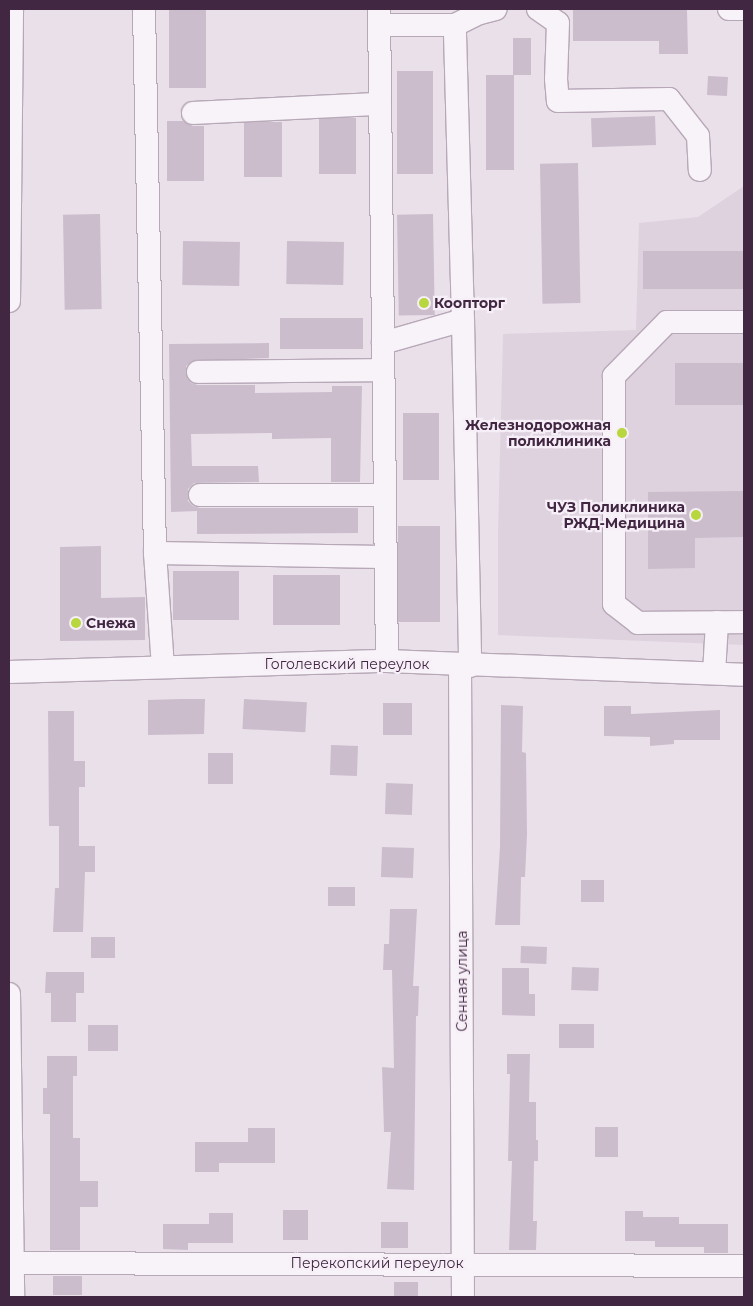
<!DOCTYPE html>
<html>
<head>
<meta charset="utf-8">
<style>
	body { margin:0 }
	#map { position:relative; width:753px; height:1306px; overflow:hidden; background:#e9e0ea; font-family:Montserrat,sans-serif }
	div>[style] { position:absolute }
	.built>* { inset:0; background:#ded2df }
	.building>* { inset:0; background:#ccbdcd; transform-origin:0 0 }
	.roads { filter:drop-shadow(1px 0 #b7a8b8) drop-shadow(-1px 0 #b7a8b8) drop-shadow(0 1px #b7a8b8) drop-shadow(0 -1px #b7a8b8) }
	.minor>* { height:22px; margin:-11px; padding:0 11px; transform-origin:11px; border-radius:11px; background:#f8f3f8 }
	.dots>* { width:14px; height:14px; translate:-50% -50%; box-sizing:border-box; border:2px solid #f6eff7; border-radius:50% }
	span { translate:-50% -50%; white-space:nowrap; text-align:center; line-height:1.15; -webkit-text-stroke:4.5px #f6eff7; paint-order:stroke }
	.poi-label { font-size:14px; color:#422742; font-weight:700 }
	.left { translate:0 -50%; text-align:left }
	.right { translate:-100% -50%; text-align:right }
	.street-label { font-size:14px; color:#422742 }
	.frame { position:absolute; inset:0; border:10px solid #422742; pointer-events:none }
</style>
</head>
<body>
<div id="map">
	<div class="built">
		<div style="clip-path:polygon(744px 186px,744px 645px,498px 635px,498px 532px,503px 334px,636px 330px,639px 223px,698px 217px)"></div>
	</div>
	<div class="building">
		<div style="left:169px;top:9px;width:37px;height:79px"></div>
		<div style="clip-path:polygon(573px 9px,687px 9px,688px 54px,659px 54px,659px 41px,573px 41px)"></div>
		<div style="left:513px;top:38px;width:18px;height:37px"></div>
		<div style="left:397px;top:71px;width:36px;height:103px"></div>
		<div style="left:514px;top:75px;width:95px;height:28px;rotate:90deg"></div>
		<div style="left:708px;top:76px;width:20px;height:19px;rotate:3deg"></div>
		<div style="left:655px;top:116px;width:29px;height:64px;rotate:88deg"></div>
		<div style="left:356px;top:118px;width:56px;height:37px;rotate:90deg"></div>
		<div style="clip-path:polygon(167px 121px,183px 121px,193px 126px,204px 126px,204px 181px,167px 181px)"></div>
		<div style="left:282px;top:122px;width:55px;height:38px;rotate:90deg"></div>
		<div style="left:578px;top:163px;width:140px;height:38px;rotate:89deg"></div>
		<div style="left:100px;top:214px;width:95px;height:37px;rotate:89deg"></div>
		<div style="left:433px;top:214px;width:101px;height:36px;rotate:89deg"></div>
		<div style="left:183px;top:241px;width:57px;height:44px;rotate:1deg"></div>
		<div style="left:287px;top:241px;width:57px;height:43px;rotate:1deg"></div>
		<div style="left:744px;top:251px;width:38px;height:101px;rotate:90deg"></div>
		<div style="left:363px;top:318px;width:31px;height:83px;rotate:90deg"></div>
		<div style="clip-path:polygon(269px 343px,269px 358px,192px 361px,186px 366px,187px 378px,191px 383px,198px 385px,255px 385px,255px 393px,332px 392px,332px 386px,362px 386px,360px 482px,331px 482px,331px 438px,272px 439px,272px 433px,191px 434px,192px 466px,258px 466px,259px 482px,194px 483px,188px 489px,188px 501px,193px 506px,200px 508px,358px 508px,358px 533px,197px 534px,197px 511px,171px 512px,169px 344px)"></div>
		<div style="left:744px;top:363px;width:42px;height:69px;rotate:90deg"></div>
		<div style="left:403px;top:413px;width:36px;height:67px"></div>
		<div style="clip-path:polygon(744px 491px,744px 537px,695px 538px,695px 568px,648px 569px,648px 492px)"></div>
		<div style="left:398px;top:526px;width:42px;height:96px"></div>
		<div style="clip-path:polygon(101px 546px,101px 598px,145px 597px,145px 640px,60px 641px,60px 547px)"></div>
		<div style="left:173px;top:571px;width:66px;height:49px"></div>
		<div style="left:273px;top:575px;width:67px;height:50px"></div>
		<div style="clip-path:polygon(180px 699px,205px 699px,204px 734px,148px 735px,148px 700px)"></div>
		<div style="left:244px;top:699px;width:63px;height:30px;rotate:3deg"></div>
		<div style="left:383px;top:703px;width:29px;height:32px"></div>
		<div style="clip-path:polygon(501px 705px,523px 706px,522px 752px,526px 753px,527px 834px,525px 877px,521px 877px,520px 925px,495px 925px,500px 847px)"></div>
		<div style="clip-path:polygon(604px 706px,631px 706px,631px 714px,720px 710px,720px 740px,674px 740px,674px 744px,650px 746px,650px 737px,604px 736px)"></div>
		<div style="clip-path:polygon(48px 711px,74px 711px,74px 761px,85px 761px,85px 787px,79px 787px,79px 846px,95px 846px,95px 872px,85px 872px,83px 932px,53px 932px,55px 888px,59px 888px,59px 826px,49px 826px)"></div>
		<div style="left:331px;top:745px;width:27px;height:30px;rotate:2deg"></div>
		<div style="left:208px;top:753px;width:25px;height:31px"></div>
		<div style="left:386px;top:783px;width:27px;height:31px;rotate:2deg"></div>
		<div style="left:382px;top:847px;width:32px;height:30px;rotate:2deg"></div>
		<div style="left:581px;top:880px;width:23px;height:22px"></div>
		<div style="left:328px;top:887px;width:27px;height:19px"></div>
		<div style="clip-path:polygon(390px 909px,417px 909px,413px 986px,419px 986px,418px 1016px,416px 1016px,414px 1190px,387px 1189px,391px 1132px,384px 1132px,382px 1067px,394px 1068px,392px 970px,383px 970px,384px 944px,389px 944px)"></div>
		<div style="left:91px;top:937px;width:24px;height:21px"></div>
		<div style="left:521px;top:946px;width:26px;height:17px;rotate:2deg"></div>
		<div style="left:572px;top:967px;width:27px;height:23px;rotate:2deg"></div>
		<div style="clip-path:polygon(502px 968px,529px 968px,529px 994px,535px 994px,535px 1016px,502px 1015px)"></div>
		<div style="clip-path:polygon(46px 972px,84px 972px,84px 993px,76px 993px,76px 1022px,51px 1022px,51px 993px,45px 993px)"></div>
		<div style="left:559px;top:1024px;width:35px;height:24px"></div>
		<div style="left:88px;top:1025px;width:30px;height:26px"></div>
		<div style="clip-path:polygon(507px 1054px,530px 1054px,529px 1102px,536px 1102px,536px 1140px,538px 1140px,538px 1161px,534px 1161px,533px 1221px,537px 1221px,536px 1250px,509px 1250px,512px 1161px,508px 1161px,510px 1074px,507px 1074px)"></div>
		<div style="clip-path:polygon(47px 1056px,77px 1056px,77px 1076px,73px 1076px,73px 1138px,80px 1138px,80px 1181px,98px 1181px,98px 1207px,80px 1207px,80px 1250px,50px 1250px,50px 1114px,43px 1114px,43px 1088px,47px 1088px)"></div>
		<div style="left:595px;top:1127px;width:23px;height:30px"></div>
		<div style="clip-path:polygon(248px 1128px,275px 1128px,275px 1163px,219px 1163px,219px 1172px,195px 1172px,195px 1142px,248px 1142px)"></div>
		<div style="left:283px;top:1210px;width:25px;height:30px"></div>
		<div style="clip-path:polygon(625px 1211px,643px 1211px,643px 1217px,679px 1217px,679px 1224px,728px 1224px,728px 1253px,704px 1253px,704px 1247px,655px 1247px,655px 1241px,625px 1241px)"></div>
		<div style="clip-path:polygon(209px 1213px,233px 1213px,233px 1243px,188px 1243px,188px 1250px,163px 1249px,163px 1224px,209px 1224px)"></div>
		<div style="left:381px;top:1222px;width:27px;height:26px"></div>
		<div style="left:53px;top:1276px;width:29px;height:19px"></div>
		<div style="left:394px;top:1282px;width:24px;height:15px"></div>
	</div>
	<div class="roads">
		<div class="minor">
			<div style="left:144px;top:9px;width:544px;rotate:88.84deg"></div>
			<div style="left:155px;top:553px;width:230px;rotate:1deg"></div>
			<div style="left:379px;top:9px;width:652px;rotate:89.3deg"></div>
			<div style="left:538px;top:9px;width:24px;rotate:35deg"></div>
			<div style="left:558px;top:23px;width:56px;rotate:92deg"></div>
			<div style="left:556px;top:79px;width:22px;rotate:85deg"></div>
			<div style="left:558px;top:101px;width:111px;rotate:-1deg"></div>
			<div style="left:669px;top:99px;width:47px;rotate:51.9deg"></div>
			<div style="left:698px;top:136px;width:34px;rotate:87deg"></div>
			<div style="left:729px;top:9px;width:15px"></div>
			<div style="left:379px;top:25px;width:76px"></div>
			<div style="left:193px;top:113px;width:187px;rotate:-2.8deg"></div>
			<div style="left:9px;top:301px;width:292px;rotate:-89.4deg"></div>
			<div style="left:463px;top:320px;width:346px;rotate:88.8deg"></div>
			<div style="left:744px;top:322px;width:77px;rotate:180deg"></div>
			<div style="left:667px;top:322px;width:76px;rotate:134.5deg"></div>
			<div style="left:614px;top:376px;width:228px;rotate:90deg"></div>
			<div style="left:614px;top:604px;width:31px;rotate:38deg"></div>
			<div style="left:638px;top:623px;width:106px;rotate:-0.5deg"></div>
			<div style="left:383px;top:343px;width:83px;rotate:-16deg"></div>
			<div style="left:463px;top:320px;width:295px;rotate:-91.6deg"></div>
			<div style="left:455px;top:25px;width:28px;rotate:-26deg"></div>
			<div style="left:480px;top:13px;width:16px;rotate:-14deg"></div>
			<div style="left:198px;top:372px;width:185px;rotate:-0.6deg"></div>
			<div style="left:200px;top:495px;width:185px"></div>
			<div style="left:155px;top:553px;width:114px;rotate:86deg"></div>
			<div style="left:460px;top:665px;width:632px;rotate:89.73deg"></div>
			<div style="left:9px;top:672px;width:378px;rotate:-1.7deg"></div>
			<div style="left:387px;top:661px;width:357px;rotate:2.2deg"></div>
			<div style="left:714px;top:673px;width:51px;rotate:-86.6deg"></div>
			<div style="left:9px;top:994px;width:303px;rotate:89.2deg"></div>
			<div style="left:9px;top:1263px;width:735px;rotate:0.23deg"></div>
		</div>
	</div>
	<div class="dots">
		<div style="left:424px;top:303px;background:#b8d63d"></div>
		<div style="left:622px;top:433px;background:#b8d63d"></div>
		<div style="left:696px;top:515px;background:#b8d63d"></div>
		<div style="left:76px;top:623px;background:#b8d63d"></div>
	</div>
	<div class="poi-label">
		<span class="left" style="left:434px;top:303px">Коопторг</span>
		<span class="right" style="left:611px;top:433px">Железнодорожная<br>поликлиника</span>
		<span class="right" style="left:685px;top:515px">ЧУЗ Поликлиника<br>РЖД-Медицина</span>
		<span class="left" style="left:86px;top:623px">Снежа</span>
	</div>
	<div class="street-label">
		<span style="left:347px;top:664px">Гоголевский переулок</span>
		<span style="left:462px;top:981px;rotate:-90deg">Сенная улица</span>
		<span style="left:377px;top:1263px">Перекопский переулок</span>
	</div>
	<div class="frame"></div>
</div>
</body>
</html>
